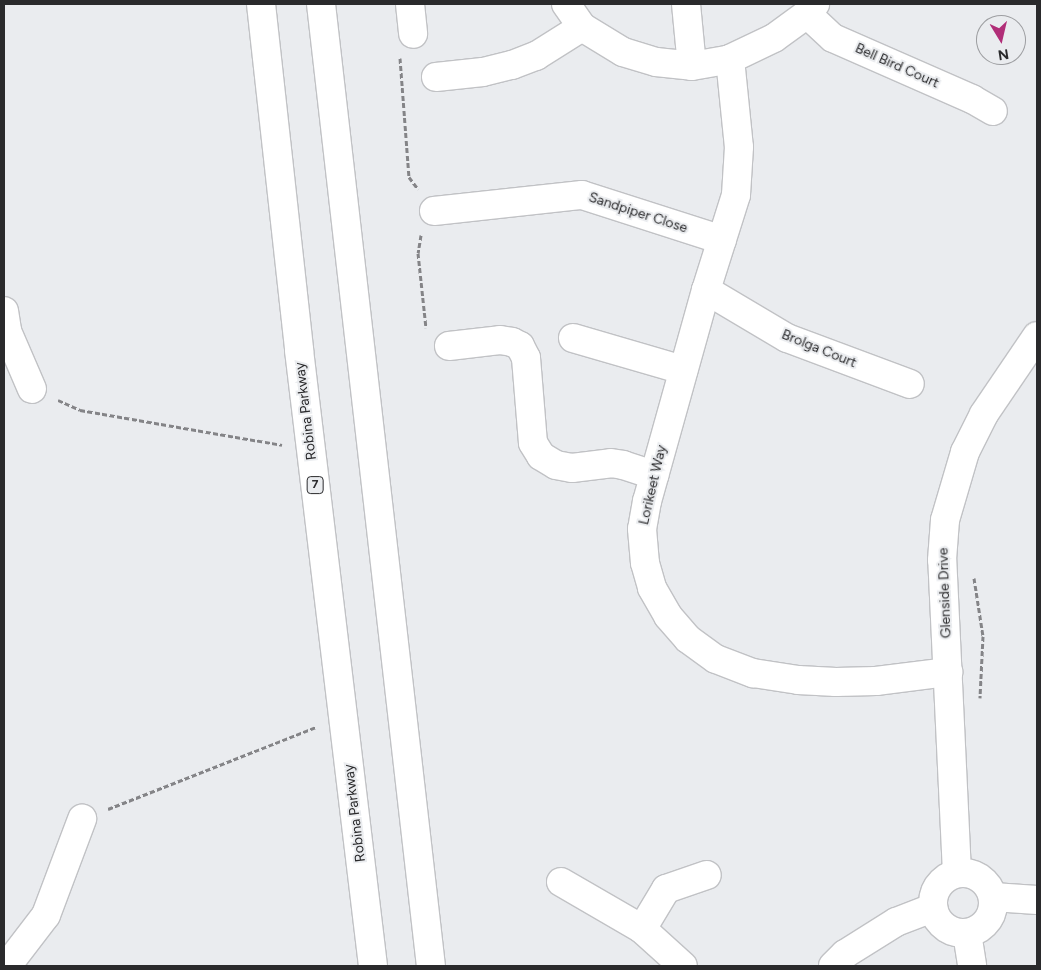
<!DOCTYPE html>
<html>
<head>
<meta charset="utf-8">
<style>
	body { margin:0 }
	#map { position:relative; width:1041px; height:970px; overflow:hidden; background:#eaecef; font-family:Figtree,sans-serif }
	div>[style] { position:absolute }
	.path>* { height:3px; margin-top:-1.5px; transform-origin:0; background:repeating-linear-gradient(90deg,#848487 0 5px,transparent 0 7.5px) }
	.roads { filter:drop-shadow(1px 0 #c1c2c5) drop-shadow(-1px 0 #c1c2c5) drop-shadow(0 1px #c1c2c5) drop-shadow(0 -1px #c1c2c5) }
	.minor>* { height:28px; margin:-14px; padding:0 14px; transform-origin:14px; border-radius:14px; background:#fff }
	.minor>.ring { margin:-14px; padding:0; box-sizing:content-box; background:none; border:28px solid #fff; border-radius:50% }
	.major>* { height:28px; margin:-14px; padding:0 14px; transform-origin:14px; border-radius:14px; background:#fff }
	span { translate:-50% -50%; white-space:nowrap; text-align:center; line-height:1.15; -webkit-text-stroke:4px #eaecef; paint-order:stroke }
	.shield-label span { padding:1px 4px; background:#eaecef; border:1px solid; border-radius:4px; -webkit-text-stroke-width:0 }
	.shield-label { font-size:12px; color:#2a2a2c; font-weight:700 }
	.street-label { font-size:14px; color:#2a2a2c }
	.frame { position:absolute; inset:0; border:5px solid #2a2a2c; pointer-events:none }
	.north { position:absolute; left:976px; top:15px; width:50px; height:50px; box-sizing:border-box; background:#eaecef; border:1px solid #9d9ea1; border-radius:50%; rotate:171deg; font-size:14px; font-weight:700; line-height:20px; text-align:center; color:#2a2a2c }
	.north::after { content:''; display:block; margin:auto; width:18px; height:22px; background:#b12e78; clip-path:polygon(50% 0,100% 100%,50% 72%,0 100%) }
</style>
</head>
<body>
<div id="map">
	<div class="path">
		<div style="left:400px;top:58px;width:119px;rotate:85.7deg"></div>
		<div style="left:409px;top:177px;width:15px;rotate:53deg"></div>
		<div style="left:421px;top:235px;width:18px;rotate:99deg"></div>
		<div style="left:418px;top:253px;width:75px;rotate:83.9deg"></div>
		<div style="left:58px;top:400px;width:24px;rotate:24deg"></div>
		<div style="left:80px;top:410px;width:205px;rotate:9.8deg"></div>
		<div style="left:974px;top:578px;width:59px;rotate:81.2deg"></div>
		<div style="left:983px;top:636px;width:62px;rotate:92.8deg"></div>
		<div style="left:108px;top:809px;width:224px;rotate:-21.5deg"></div>
	</div>
	<div class="roads">
		<div class="minor">
			<div style="left:410px;top:4px;width:30px;rotate:84deg"></div>
			<div style="left:566px;top:4px;width:28px;rotate:55deg"></div>
			<div style="left:582px;top:27px;width:48px;rotate:31.4deg"></div>
			<div style="left:623px;top:52px;width:34px;rotate:17deg"></div>
			<div style="left:656px;top:62px;width:36px;rotate:6deg"></div>
			<div style="left:692px;top:66px;width:39px;rotate:-10deg"></div>
			<div style="left:730px;top:59px;width:49px;rotate:-25.5deg"></div>
			<div style="left:774px;top:38px;width:41px;rotate:-36deg"></div>
			<div style="left:807px;top:14px;width:13px;rotate:-51deg"></div>
			<div style="left:686px;top:4px;width:62px;rotate:84.5deg"></div>
			<div style="left:807px;top:14px;width:35px;rotate:43deg"></div>
			<div style="left:833px;top:38px;width:152px;rotate:23.7deg"></div>
			<div style="left:972px;top:99px;width:24px;rotate:30deg"></div>
			<div style="left:730px;top:59px;width:88px;rotate:84.2deg"></div>
			<div style="left:739px;top:147px;width:48px;rotate:93.6deg"></div>
			<div style="left:736px;top:195px;width:100px;rotate:107.5deg"></div>
			<div style="left:706px;top:290px;width:219px;rotate:105.6deg"></div>
			<div style="left:647px;top:501px;width:28px;rotate:100deg"></div>
			<div style="left:642px;top:529px;width:34px;rotate:85deg"></div>
			<div style="left:645px;top:563px;width:26px;rotate:74deg"></div>
			<div style="left:652px;top:588px;width:32px;rotate:60deg"></div>
			<div style="left:668px;top:616px;width:30px;rotate:49deg"></div>
			<div style="left:688px;top:639px;width:34px;rotate:36deg"></div>
			<div style="left:716px;top:659px;width:40px;rotate:21deg"></div>
			<div style="left:753px;top:673px;width:46px;rotate:8.8deg"></div>
			<div style="left:798px;top:680px;width:38px;rotate:3deg"></div>
			<div style="left:836px;top:682px;width:40px;rotate:-1.4deg"></div>
			<div style="left:876px;top:681px;width:73px;rotate:-7.1deg"></div>
			<div style="left:436px;top:77px;width:47px;rotate:-6.1deg"></div>
			<div style="left:483px;top:72px;width:30px;rotate:-14deg"></div>
			<div style="left:512px;top:65px;width:26px;rotate:-21deg"></div>
			<div style="left:536px;top:56px;width:54px;rotate:-32.2deg"></div>
			<div style="left:434px;top:211px;width:149px;rotate:-6.2deg"></div>
			<div style="left:582px;top:195px;width:147px;rotate:17.8deg"></div>
			<div style="left:706px;top:290px;width:94px;rotate:30.7deg"></div>
			<div style="left:787px;top:338px;width:131px;rotate:20.5deg"></div>
			<div style="left:4px;top:311px;width:20px;rotate:81deg"></div>
			<div style="left:7px;top:331px;width:63px;rotate:66.7deg"></div>
			<div style="left:573px;top:338px;width:115px;rotate:16.2deg"></div>
			<div style="left:449px;top:346px;width:51px;rotate:-6.7deg"></div>
			<div style="left:500px;top:340px;width:12px;rotate:9deg"></div>
			<div style="left:512px;top:342px;width:9px;rotate:27deg"></div>
			<div style="left:520px;top:346px;width:13px;rotate:63deg"></div>
			<div style="left:526px;top:358px;width:85px;rotate:85.3deg"></div>
			<div style="left:533px;top:443px;width:15px;rotate:58deg"></div>
			<div style="left:541px;top:456px;width:17px;rotate:31deg"></div>
			<div style="left:556px;top:465px;width:16px;rotate:11deg"></div>
			<div style="left:572px;top:468px;width:39px;rotate:-7deg"></div>
			<div style="left:611px;top:463px;width:12px;rotate:9deg"></div>
			<div style="left:623px;top:465px;width:33px;rotate:18deg"></div>
			<div class="ring" style="left:933px;top:873px;width:32px;height:32px"></div>
			<div style="left:957px;top:873px;width:313px;rotate:-92.7deg"></div>
			<div style="left:942px;top:560px;width:40px;rotate:-85.7deg"></div>
			<div style="left:945px;top:520px;width:71px;rotate:-73.6deg"></div>
			<div style="left:965px;top:452px;width:42px;rotate:-63.4deg"></div>
			<div style="left:984px;top:414px;width:94px;rotate:-55.8deg"></div>
			<div style="left:561px;top:882px;width:94px;rotate:30.1deg"></div>
			<div style="left:642px;top:929px;width:55px;rotate:42.1deg"></div>
			<div style="left:993px;top:897px;width:44px;rotate:3.9deg"></div>
			<div style="left:642px;top:929px;width:47px;rotate:-59deg"></div>
			<div style="left:666px;top:889px;width:43px;rotate:-18.9deg"></div>
			<div style="left:967px;top:933px;width:33px;rotate:81deg"></div>
			<div style="left:7px;top:966px;width:64px;rotate:-52.6deg"></div>
			<div style="left:46px;top:915px;width:103px;rotate:-69.4deg"></div>
			<div style="left:833px;top:966px;width:17px;rotate:-45deg"></div>
			<div style="left:845px;top:954px;width:60px;rotate:-32.1deg"></div>
			<div style="left:896px;top:922px;width:40px;rotate:-21deg"></div>
		</div>
		<div class="major">
			<div style="left:261px;top:4px;width:348px;rotate:83.7deg"></div>
			<div style="left:299px;top:350px;width:620px;rotate:83.15deg"></div>
			<div style="left:321px;top:4px;width:968px;rotate:83.48deg"></div>
		</div>
	</div>
	<div class="shield-label">
		<span style="left:315px;top:485px">7</span>
	</div>
	<div class="street-label">
		<span style="left:897px;top:66px;rotate:24deg">Bell Bird Court</span>
		<span style="left:638px;top:213px;rotate:18deg">Sandpiper Close</span>
		<span style="left:819px;top:349px;rotate:22deg">Brolga Court</span>
		<span style="left:306px;top:411px;rotate:-97deg">Robina Parkway</span>
		<span style="left:653px;top:485px;rotate:-77deg">Lorikeet Way</span>
		<span style="left:945px;top:593px;rotate:-92deg">Glenside Drive</span>
		<span style="left:355px;top:813px;rotate:-97deg">Robina Parkway</span>
	</div>
	<div class="frame"></div>
	<div class="north">N</div>
</div>
</body>
</html>
